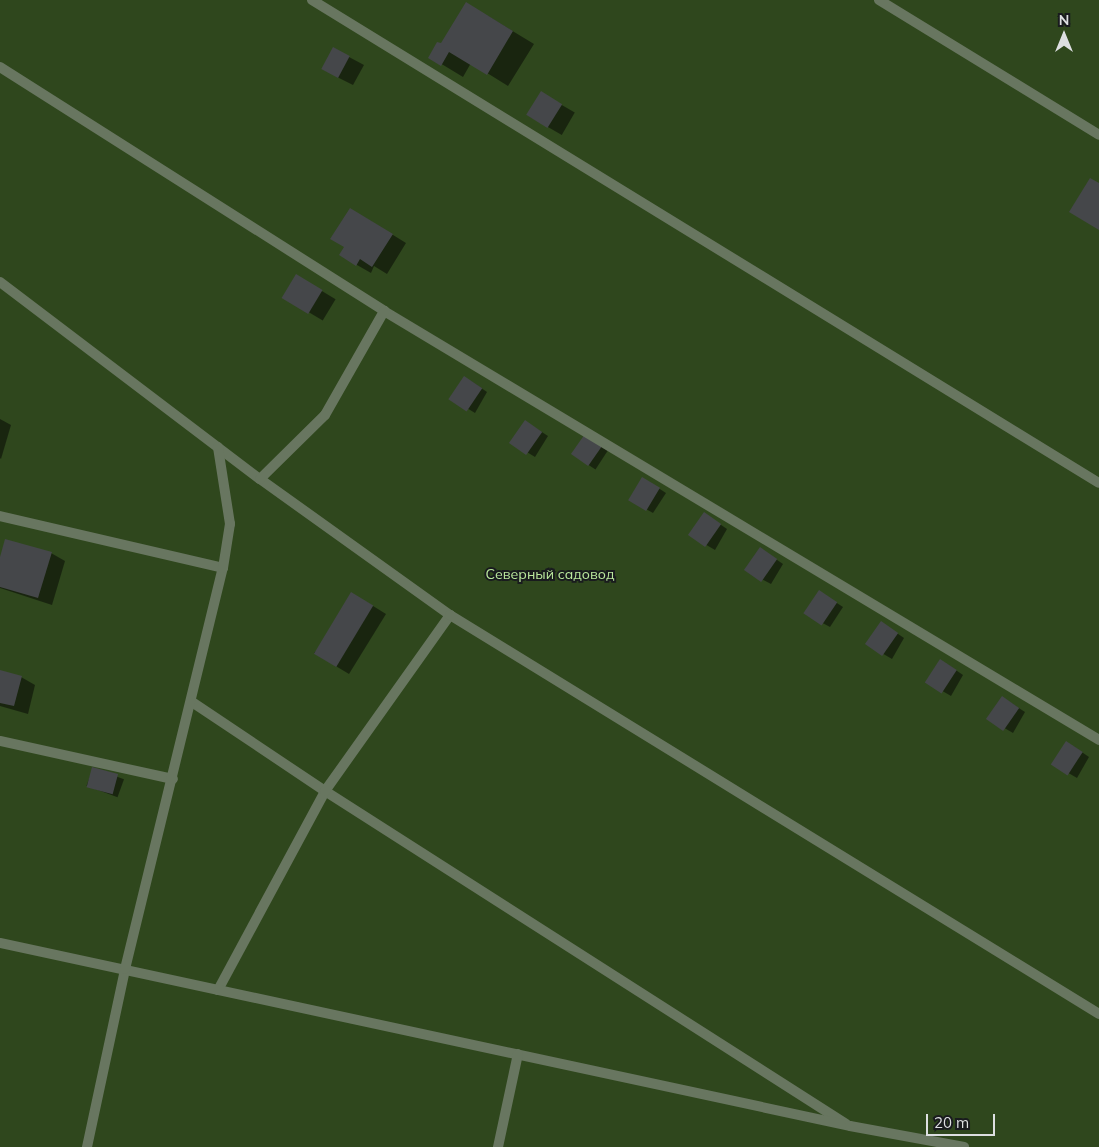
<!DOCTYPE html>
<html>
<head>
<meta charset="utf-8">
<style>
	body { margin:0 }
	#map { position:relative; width:1099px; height:1147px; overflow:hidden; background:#232427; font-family:Mulish,sans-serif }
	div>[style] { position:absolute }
	.green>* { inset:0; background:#2f471d; transform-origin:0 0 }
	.shadow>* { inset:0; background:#0007; transform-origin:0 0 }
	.building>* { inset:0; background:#45474a; transform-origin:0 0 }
	.service>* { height:10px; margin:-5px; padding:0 5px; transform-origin:5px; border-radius:5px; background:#687660 }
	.minor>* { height:10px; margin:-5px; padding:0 5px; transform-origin:5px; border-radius:5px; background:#687660 }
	span { translate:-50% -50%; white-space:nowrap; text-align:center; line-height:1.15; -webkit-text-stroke:4px #191b1e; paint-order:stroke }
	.park-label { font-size:14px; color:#bbe99d }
	.north { position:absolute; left:1039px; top:10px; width:50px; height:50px; -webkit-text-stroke:4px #191b1e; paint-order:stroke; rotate:0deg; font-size:14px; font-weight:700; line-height:20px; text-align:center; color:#dddfe1 }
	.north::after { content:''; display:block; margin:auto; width:18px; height:22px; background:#dddfe1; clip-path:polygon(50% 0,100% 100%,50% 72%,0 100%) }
	.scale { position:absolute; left:926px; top:1114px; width:69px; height:22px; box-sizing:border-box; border:2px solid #dddfe1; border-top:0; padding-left:6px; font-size:15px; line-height:18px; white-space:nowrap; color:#dddfe1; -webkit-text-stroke:4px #191b1e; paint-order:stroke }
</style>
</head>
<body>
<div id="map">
	<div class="green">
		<div style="left:0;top:0;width:1099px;height:1147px"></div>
	</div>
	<div class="shadow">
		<div style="clip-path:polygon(488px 16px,534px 44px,508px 86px,471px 63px,463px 77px,430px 57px,442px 45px)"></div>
		<div style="clip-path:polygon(334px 49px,364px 65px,353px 85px,337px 77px)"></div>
		<div style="left:541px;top:93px;width:39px;height:26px;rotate:30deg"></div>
		<div style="clip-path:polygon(364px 217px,406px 243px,387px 274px,374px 266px,371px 273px,357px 265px,346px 247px)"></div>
		<div style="left:297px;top:276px;width:45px;height:25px;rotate:31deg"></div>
		<div style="clip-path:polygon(471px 381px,487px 392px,475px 413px,452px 399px)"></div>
		<div style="clip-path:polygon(0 419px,11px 425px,1px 459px,0 458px)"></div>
		<div style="clip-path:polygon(531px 425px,548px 436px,535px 457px,512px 443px)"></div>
		<div style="left:587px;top:433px;width:27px;height:26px;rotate:33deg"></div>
		<div style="clip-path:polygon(649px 482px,666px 493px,653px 513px,630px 500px)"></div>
		<div style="clip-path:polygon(711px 518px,727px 529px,715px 550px,691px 536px)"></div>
		<div style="clip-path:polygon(51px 553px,65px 561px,52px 605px,0 588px,0 562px)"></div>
		<div style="clip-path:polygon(767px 553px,783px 564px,771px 584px,747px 571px)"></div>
		<div style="clip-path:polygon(826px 596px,843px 607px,830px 627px,806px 614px)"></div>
		<div style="clip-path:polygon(365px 601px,386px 614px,349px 674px,314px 653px)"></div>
		<div style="clip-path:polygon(888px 627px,904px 638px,892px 659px,868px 645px)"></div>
		<div style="clip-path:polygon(947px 664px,963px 675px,951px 696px,927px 682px)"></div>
		<div style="clip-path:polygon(0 671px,21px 677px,35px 685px,28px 714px,0 706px)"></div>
		<div style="clip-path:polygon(1008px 701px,1025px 712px,1013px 733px,989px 719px)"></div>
		<div style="clip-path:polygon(1073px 746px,1089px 757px,1077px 778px,1053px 764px)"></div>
		<div style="left:93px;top:768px;width:33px;height:19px;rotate:20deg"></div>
	</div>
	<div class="building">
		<div style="clip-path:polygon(466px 2px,513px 31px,487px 75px,449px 52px,441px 66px,428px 58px,437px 42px,441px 43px)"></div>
		<div style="left:333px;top:47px;width:19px;height:25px;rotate:28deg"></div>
		<div style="left:541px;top:91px;width:25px;height:28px;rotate:32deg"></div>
		<div style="clip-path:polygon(1090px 178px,1099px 183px,1099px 230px,1069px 212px)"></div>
		<div style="clip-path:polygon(350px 208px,393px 234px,372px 267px,360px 259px,356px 266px,339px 255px,344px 247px,330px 239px)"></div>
		<div style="left:296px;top:274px;width:31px;height:28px;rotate:31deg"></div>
		<div style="left:464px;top:376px;width:22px;height:28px;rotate:34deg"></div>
		<div style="left:525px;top:420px;width:21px;height:28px;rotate:35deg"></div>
		<div style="left:587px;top:431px;width:21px;height:28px;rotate:35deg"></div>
		<div style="left:642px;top:477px;width:21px;height:27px;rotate:31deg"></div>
		<div style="left:704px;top:512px;width:21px;height:28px;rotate:35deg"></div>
		<div style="clip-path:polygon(5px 539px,52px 552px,38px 598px,0 587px,0 557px)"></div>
		<div style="left:760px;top:547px;width:21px;height:28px;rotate:35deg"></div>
		<div style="left:819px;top:590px;width:22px;height:28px;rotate:34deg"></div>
		<div style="left:351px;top:592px;width:26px;height:72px;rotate:31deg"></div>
		<div style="left:881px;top:621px;width:21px;height:28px;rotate:35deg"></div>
		<div style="left:940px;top:659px;width:20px;height:28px;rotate:33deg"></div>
		<div style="clip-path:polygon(0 670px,22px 676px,14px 706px,0 703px)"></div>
		<div style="left:1002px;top:696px;width:21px;height:28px;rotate:35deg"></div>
		<div style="left:1066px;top:741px;width:20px;height:28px;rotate:33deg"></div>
		<div style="left:92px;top:767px;width:27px;height:21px;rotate:15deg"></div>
	</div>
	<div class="service">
		<div style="left:312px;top:0;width:923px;rotate:31.54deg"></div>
		<div style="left:0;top:67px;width:455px;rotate:32.4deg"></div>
		<div style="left:384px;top:311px;width:834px;rotate:30.96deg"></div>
		<div style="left:0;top:516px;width:229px;rotate:13.1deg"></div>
		<div style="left:192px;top:702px;width:160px;rotate:33.8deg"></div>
		<div style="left:325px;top:791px;width:618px;rotate:32.58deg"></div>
		<div style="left:0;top:741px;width:177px;rotate:12.4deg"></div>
		<div style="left:218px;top:990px;width:226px;rotate:-61.7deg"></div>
		<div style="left:325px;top:791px;width:216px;rotate:-54.6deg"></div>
	</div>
	<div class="minor">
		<div style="left:879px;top:0;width:258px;rotate:31.5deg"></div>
		<div style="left:0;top:282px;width:326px;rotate:37.2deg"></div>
		<div style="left:260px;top:479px;width:234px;rotate:35.6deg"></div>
		<div style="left:450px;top:615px;width:762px;rotate:31.58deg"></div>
		<div style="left:260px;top:479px;width:91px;rotate:-44.6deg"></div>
		<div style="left:325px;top:415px;width:120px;rotate:-60.4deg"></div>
		<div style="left:0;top:943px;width:869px;rotate:12.15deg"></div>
		<div style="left:850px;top:1126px;width:116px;rotate:10.4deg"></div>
		<div style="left:87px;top:1147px;width:182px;rotate:-77.9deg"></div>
		<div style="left:125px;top:969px;width:413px;rotate:-76.3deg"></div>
		<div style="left:223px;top:568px;width:45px;rotate:-81deg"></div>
		<div style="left:230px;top:524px;width:78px;rotate:-98.9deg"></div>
		<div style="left:498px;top:1147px;width:95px;rotate:-77.9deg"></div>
	</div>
	<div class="park-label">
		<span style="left:550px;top:574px">Северный садовод</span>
	</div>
	<div class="north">N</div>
	<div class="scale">20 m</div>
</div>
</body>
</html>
